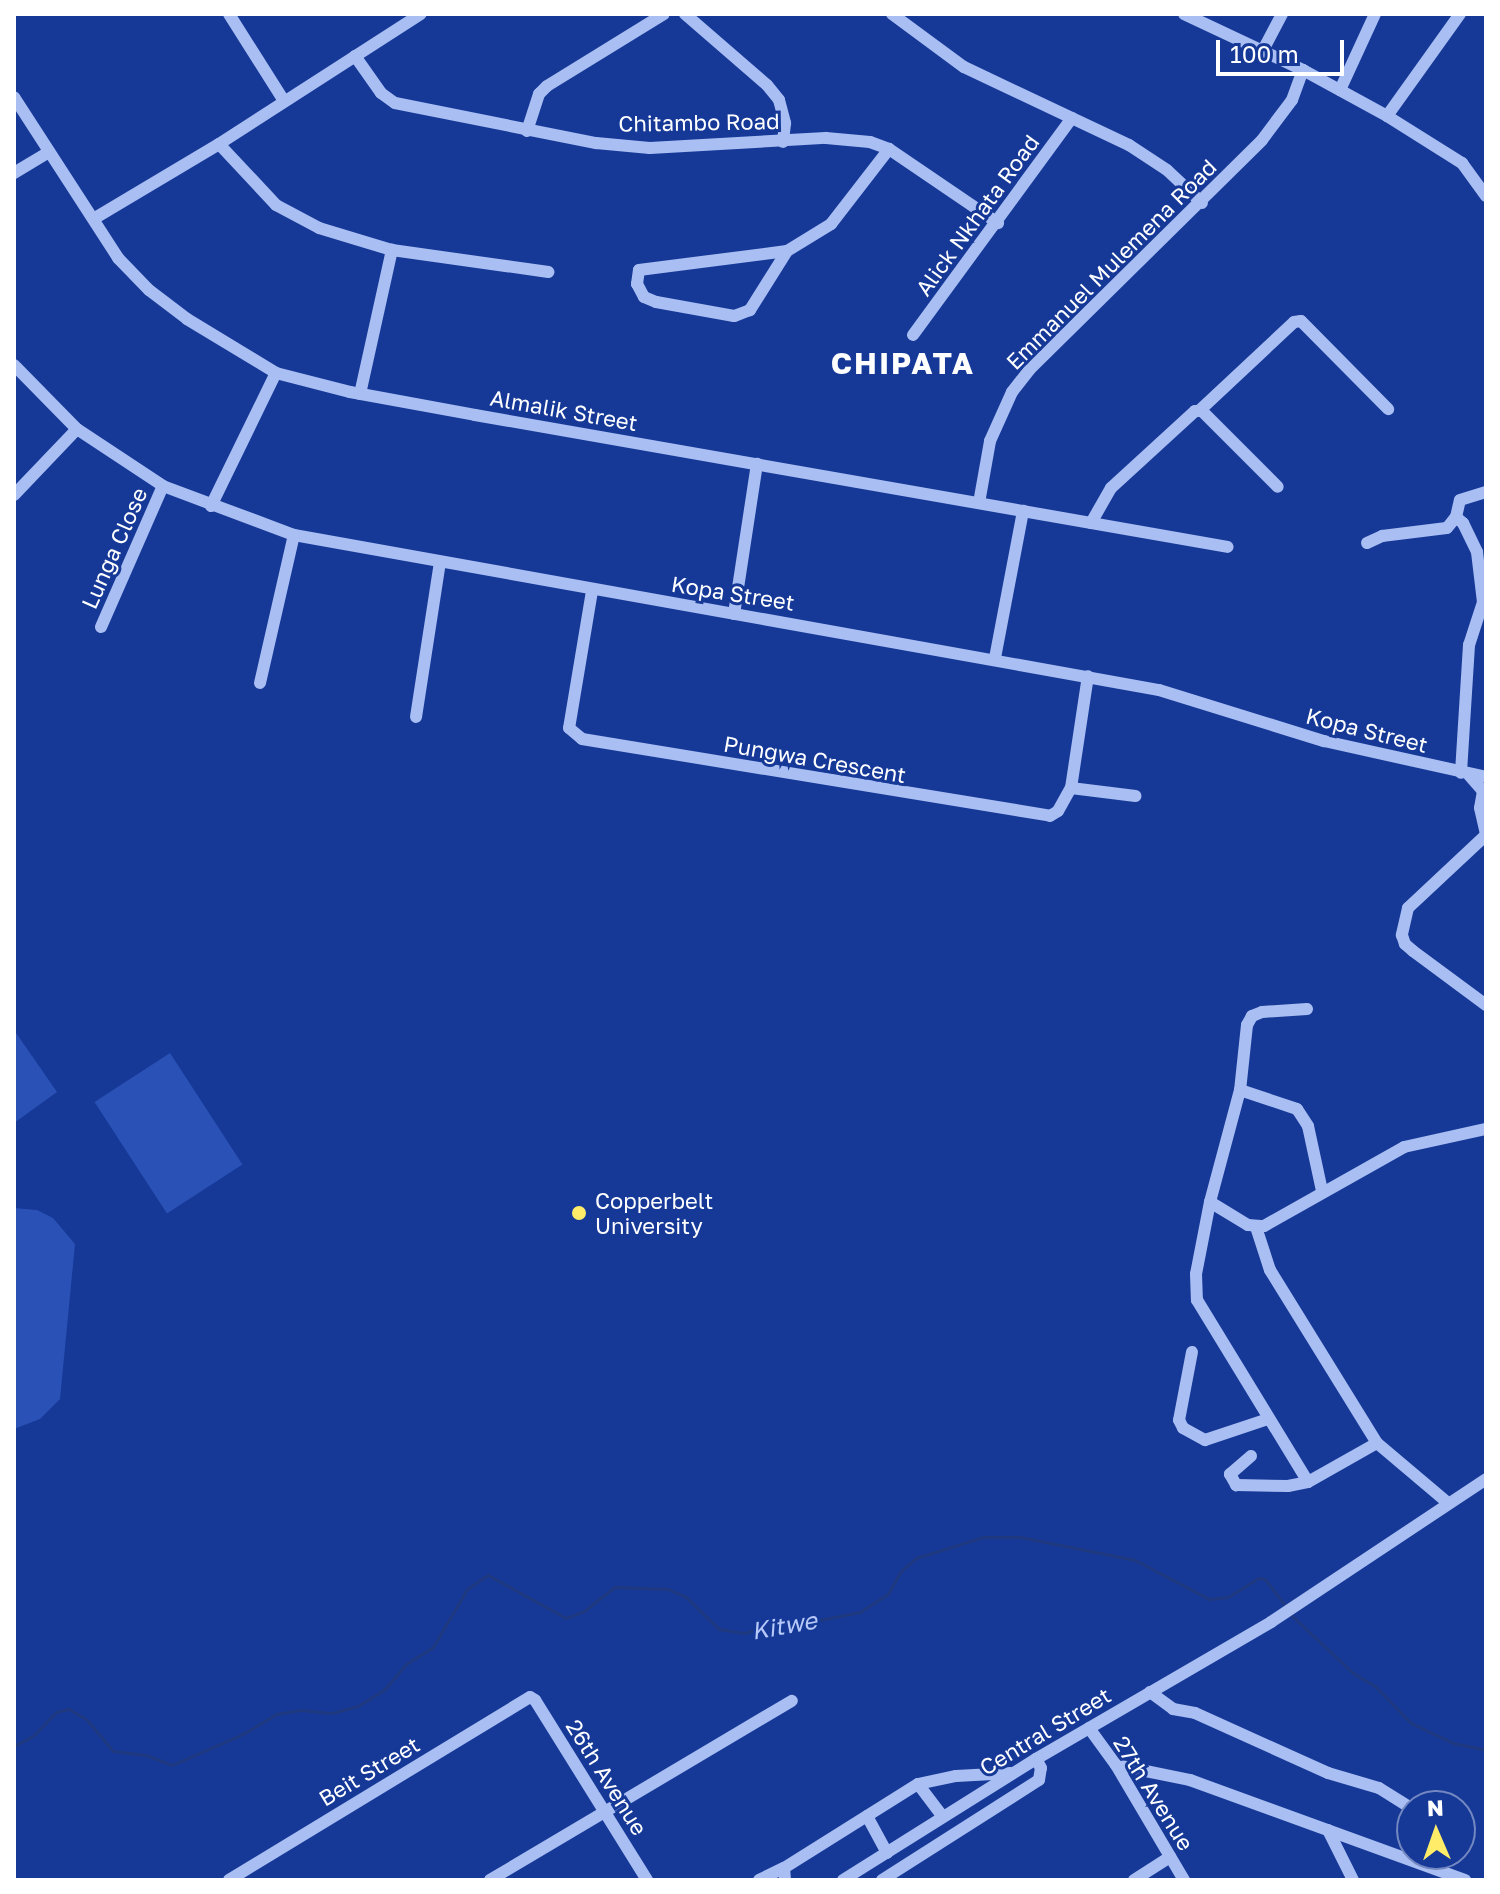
<!DOCTYPE html>
<html>
<head>
<meta charset="utf-8">
<style>
	body { margin:0 }
	#map { position:relative; width:1500px; height:1894px; overflow:hidden; background:#163998; font-family:"Golos Text",sans-serif }
	div>[style] { position:absolute }
	.green>* { inset:0; background:#2a51b6; transform-origin:0 0 }
	.stream>* { height:3px; margin:-1.5px; padding:0 1.5px; transform-origin:1.5px; border-radius:1.5px; background:#1f3981 }
	.minor>* { height:12px; margin:-6px; padding:0 6px; transform-origin:6px; border-radius:6px; background:#a9bef2 }
	.dots>* { width:22px; height:22px; translate:-50% -50%; box-sizing:border-box; border:4px solid #163998; border-radius:50% }
	span { translate:-50% -50%; white-space:nowrap; text-align:center; line-height:1.15; -webkit-text-stroke:6px #163998; paint-order:stroke }
	.street-label { font-size:22px; color:#fff }
	.poi-label { font-size:22px; color:#fff }
	.left { translate:0 -50%; text-align:left }
	.water-label { font-size:24px; color:#b6c9f8; font-style:italic }
	.district-label { font-size:30px; color:#fff; font-weight:700; letter-spacing:2px }
	.frame { position:absolute; inset:0; border:16px solid #fff; pointer-events:none }
	.north { position:absolute; left:1396px; top:1790px; width:80px; height:80px; box-sizing:border-box; background:#163998; border:2px solid #7388c1; border-radius:50%; rotate:358deg; font-size:22px; font-weight:700; line-height:32px; text-align:center; color:#fff }
	.north::after { content:''; display:block; margin:auto; width:28px; height:36px; background:#ffed6a; clip-path:polygon(50% 0,100% 100%,50% 72%,0 100%) }
	.scale { position:absolute; left:1216px; top:40px; width:128px; height:36px; box-sizing:border-box; border:4px solid #fff; border-top:0; padding-left:10px; font-size:24px; line-height:28px; white-space:nowrap; color:#fff; -webkit-text-stroke:6px #163998; paint-order:stroke }
</style>
</head>
<body>
<div id="map">
	<div class="green">
		<div style="clip-path:polygon(14px 1030px,57px 1092px,14px 1123px)"></div>
		<div style="left:170px;top:1053px;width:133px;height:90px;rotate:57deg"></div>
		<div style="clip-path:polygon(14px 1208px,37px 1210px,53px 1218px,75px 1244px,60px 1399px,40px 1419px,14px 1429px)"></div>
	</div>
	<div class="stream">
		<div style="left:1290px;top:1614px;width:86px;rotate:43.1deg"></div>
		<div style="left:1353px;top:1673px;width:26px;rotate:31deg"></div>
		<div style="left:1375px;top:1686px;width:52px;rotate:45.8deg"></div>
		<div style="left:1411px;top:1723px;width:47px;rotate:25.5deg"></div>
		<div style="left:1453px;top:1743px;width:34px;rotate:12deg"></div>
		<div style="left:14px;top:1746px;width:21px;rotate:-28deg"></div>
		<div style="left:33px;top:1736px;width:33px;rotate:-46deg"></div>
		<div style="left:56px;top:1712px;width:13px;rotate:-13deg"></div>
		<div style="left:69px;top:1709px;width:21px;rotate:31deg"></div>
		<div style="left:87px;top:1720px;width:40px;rotate:50deg"></div>
		<div style="left:113px;top:1751px;width:33px;rotate:7deg"></div>
		<div style="left:146px;top:1755px;width:28px;rotate:21deg"></div>
		<div style="left:172px;top:1765px;width:77px;rotate:-23.6deg"></div>
		<div style="left:243px;top:1734px;width:39px;rotate:-31deg"></div>
		<div style="left:276px;top:1714px;width:25px;rotate:-9deg"></div>
		<div style="left:301px;top:1710px;width:31px;rotate:6deg"></div>
		<div style="left:332px;top:1713px;width:27px;rotate:-15deg"></div>
		<div style="left:358px;top:1706px;width:32px;rotate:-32deg"></div>
		<div style="left:385px;top:1689px;width:33px;rotate:-50deg"></div>
		<div style="left:406px;top:1664px;width:32px;rotate:-32deg"></div>
		<div style="left:433px;top:1647px;width:67px;rotate:-59.6deg"></div>
		<div style="left:467px;top:1589px;width:25px;rotate:-34deg"></div>
		<div style="left:488px;top:1575px;width:89px;rotate:28.9deg"></div>
		<div style="left:566px;top:1618px;width:19px;rotate:-21deg"></div>
		<div style="left:584px;top:1611px;width:39px;rotate:-38deg"></div>
		<div style="left:615px;top:1587px;width:53px;rotate:2.2deg"></div>
		<div style="left:668px;top:1589px;width:20px;rotate:24deg"></div>
		<div style="left:686px;top:1597px;width:46px;rotate:44.1deg"></div>
		<div style="left:719px;top:1629px;width:25px;rotate:9deg"></div>
		<div style="left:744px;top:1633px;width:33px;rotate:-16deg"></div>
		<div style="left:776px;top:1624px;width:34px;rotate:-3deg"></div>
		<div style="left:810px;top:1622px;width:51px;rotate:-11.3deg"></div>
		<div style="left:860px;top:1612px;width:33px;rotate:-33deg"></div>
		<div style="left:888px;top:1594px;width:26px;rotate:-61deg"></div>
		<div style="left:901px;top:1571px;width:20px;rotate:-41deg"></div>
		<div style="left:916px;top:1558px;width:70px;rotate:-17.4deg"></div>
		<div style="left:983px;top:1537px;width:37px"></div>
		<div style="left:1020px;top:1537px;width:117px;rotate:11.3deg"></div>
		<div style="left:1135px;top:1560px;width:84px;rotate:27.8deg"></div>
		<div style="left:1209px;top:1599px;width:19px;rotate:-6deg"></div>
		<div style="left:1228px;top:1597px;width:36px;rotate:-32deg"></div>
		<div style="left:1259px;top:1578px;width:6px;rotate:9deg"></div>
		<div style="left:1265px;top:1579px;width:35px;rotate:53deg"></div>
	</div>
	<div class="minor">
		<div style="left:229px;top:14px;width:103px;rotate:57.7deg"></div>
		<div style="left:685px;top:14px;width:108px;rotate:40.9deg"></div>
		<div style="left:767px;top:85px;width:19px;rotate:51deg"></div>
		<div style="left:779px;top:100px;width:24px;rotate:75deg"></div>
		<div style="left:785px;top:123px;width:19px;rotate:96deg"></div>
		<div style="left:892px;top:14px;width:89px;rotate:36.4deg"></div>
		<div style="left:964px;top:67px;width:183px;rotate:25.3deg"></div>
		<div style="left:1129px;top:145px;width:45px;rotate:33.3deg"></div>
		<div style="left:1167px;top:170px;width:48px;rotate:43.3deg"></div>
		<div style="left:1184px;top:14px;width:132px;rotate:25.2deg"></div>
		<div style="left:1303px;top:70px;width:96px;rotate:28.7deg"></div>
		<div style="left:1387px;top:116px;width:89px;rotate:32.1deg"></div>
		<div style="left:1462px;top:163px;width:41px;rotate:54deg"></div>
		<div style="left:1262px;top:52px;width:43px;rotate:-62.2deg"></div>
		<div style="left:355px;top:56px;width:45px;rotate:54.9deg"></div>
		<div style="left:381px;top:93px;width:17px;rotate:36deg"></div>
		<div style="left:395px;top:103px;width:205px;rotate:11.3deg"></div>
		<div style="left:596px;top:143px;width:54px;rotate:5.3deg"></div>
		<div style="left:650px;top:148px;width:176px;rotate:-3.3deg"></div>
		<div style="left:826px;top:138px;width:44px;rotate:5.2deg"></div>
		<div style="left:870px;top:142px;width:20px;rotate:20deg"></div>
		<div style="left:889px;top:149px;width:132px;rotate:34.2deg"></div>
		<div style="left:1340px;top:90px;width:84px;rotate:-65.3deg"></div>
		<div style="left:14px;top:97px;width:192px;rotate:57.1deg"></div>
		<div style="left:118px;top:258px;width:45px;rotate:45.9deg"></div>
		<div style="left:149px;top:290px;width:48px;rotate:37.3deg"></div>
		<div style="left:187px;top:319px;width:104px;rotate:31.2deg"></div>
		<div style="left:276px;top:373px;width:76px;rotate:14.4deg"></div>
		<div style="left:350px;top:392px;width:127px;rotate:10.4deg"></div>
		<div style="left:475px;top:415px;width:764px;rotate:9.94deg"></div>
		<div style="left:1387px;top:116px;width:125px;rotate:-54.4deg"></div>
		<div style="left:527px;top:131px;width:39px;rotate:-72deg"></div>
		<div style="left:539px;top:94px;width:11px;rotate:-45deg"></div>
		<div style="left:547px;top:86px;width:137px;rotate:-31.6deg"></div>
		<div style="left:219px;top:144px;width:83px;rotate:46.9deg"></div>
		<div style="left:276px;top:205px;width:49px;rotate:28.1deg"></div>
		<div style="left:319px;top:228px;width:76px;rotate:16.8deg"></div>
		<div style="left:392px;top:250px;width:158px;rotate:8deg"></div>
		<div style="left:14px;top:173px;width:41px;rotate:-31deg"></div>
		<div style="left:95px;top:218px;width:144px;rotate:-30.8deg"></div>
		<div style="left:219px;top:144px;width:240px;rotate:-32.8deg"></div>
		<div style="left:787px;top:251px;width:70px;rotate:122.1deg"></div>
		<div style="left:750px;top:310px;width:17px;rotate:159deg"></div>
		<div style="left:734px;top:316px;width:79px;rotate:-169.8deg"></div>
		<div style="left:656px;top:302px;width:13px;rotate:-157deg"></div>
		<div style="left:644px;top:297px;width:15px;rotate:-118deg"></div>
		<div style="left:637px;top:284px;width:14px;rotate:-82deg"></div>
		<div style="left:639px;top:270px;width:149px;rotate:-7.3deg"></div>
		<div style="left:787px;top:251px;width:52px;rotate:-31.5deg"></div>
		<div style="left:831px;top:224px;width:95px;rotate:-52.3deg"></div>
		<div style="left:913px;top:335px;width:269px;rotate:-53.8deg"></div>
		<div style="left:14px;top:365px;width:90px;rotate:45.5deg"></div>
		<div style="left:77px;top:429px;width:103px;rotate:33.5deg"></div>
		<div style="left:163px;top:486px;width:140px;rotate:20.5deg"></div>
		<div style="left:294px;top:535px;width:879px;rotate:10.16deg"></div>
		<div style="left:1159px;top:690px;width:173px;rotate:17.2deg"></div>
		<div style="left:1324px;top:741px;width:166px;rotate:12.5deg"></div>
		<div style="left:360px;top:394px;width:148px;rotate:-77.5deg"></div>
		<div style="left:1199px;top:411px;width:130px;rotate:-43.1deg"></div>
		<div style="left:1294px;top:322px;width:7px;rotate:-8deg"></div>
		<div style="left:1301px;top:321px;width:124px;rotate:45.3deg"></div>
		<div style="left:14px;top:495px;width:91px;rotate:-46.3deg"></div>
		<div style="left:979px;top:503px;width:63px;rotate:-79.9deg"></div>
		<div style="left:990px;top:441px;width:54px;rotate:-65.8deg"></div>
		<div style="left:1012px;top:392px;width:28px;rotate:-52deg"></div>
		<div style="left:1029px;top:370px;width:327px;rotate:-44.6deg"></div>
		<div style="left:1262px;top:140px;width:50px;rotate:-53.1deg"></div>
		<div style="left:1292px;top:100px;width:32px;rotate:-70deg"></div>
		<div style="left:211px;top:506px;width:148px;rotate:-64deg"></div>
		<div style="left:1456px;top:517px;width:17px;rotate:-77deg"></div>
		<div style="left:1460px;top:500px;width:27px;rotate:-17deg"></div>
		<div style="left:1091px;top:523px;width:40px;rotate:-60.3deg"></div>
		<div style="left:1111px;top:488px;width:114px;rotate:-42.5deg"></div>
		<div style="left:1195px;top:411px;width:7px"></div>
		<div style="left:1202px;top:411px;width:107px;rotate:45deg"></div>
		<div style="left:1367px;top:543px;width:17px;rotate:-25deg"></div>
		<div style="left:1382px;top:536px;width:65px;rotate:-7deg"></div>
		<div style="left:1447px;top:528px;width:14px;rotate:-51deg"></div>
		<div style="left:1456px;top:517px;width:9px;rotate:41deg"></div>
		<div style="left:1463px;top:523px;width:32px;rotate:64deg"></div>
		<div style="left:1477px;top:552px;width:50px;rotate:83.2deg"></div>
		<div style="left:1483px;top:602px;width:45px;rotate:108deg"></div>
		<div style="left:1469px;top:645px;width:128px;rotate:93.6deg"></div>
		<div style="left:592px;top:591px;width:139px;rotate:99.5deg"></div>
		<div style="left:569px;top:728px;width:17px;rotate:40deg"></div>
		<div style="left:582px;top:739px;width:474px;rotate:9.3deg"></div>
		<div style="left:1050px;top:816px;width:9px;rotate:-32deg"></div>
		<div style="left:1058px;top:811px;width:26px;rotate:-61deg"></div>
		<div style="left:1071px;top:788px;width:113px;rotate:-81.4deg"></div>
		<div style="left:734px;top:614px;width:152px;rotate:-81.3deg"></div>
		<div style="left:101px;top:627px;width:154px;rotate:-66.3deg"></div>
		<div style="left:995px;top:658px;width:150px;rotate:-79.2deg"></div>
		<div style="left:260px;top:683px;width:152px;rotate:-77.1deg"></div>
		<div style="left:416px;top:717px;width:157px;rotate:-81.2deg"></div>
		<div style="left:1469px;top:775px;width:21px;rotate:49deg"></div>
		<div style="left:1483px;top:791px;width:17px;rotate:100deg"></div>
		<div style="left:1480px;top:808px;width:28px;rotate:77deg"></div>
		<div style="left:1071px;top:788px;width:65px;rotate:7deg"></div>
		<div style="left:1486px;top:835px;width:107px;rotate:136.9deg"></div>
		<div style="left:1408px;top:908px;width:28px;rotate:103deg"></div>
		<div style="left:1402px;top:935px;width:9px;rotate:72deg"></div>
		<div style="left:1405px;top:944px;width:11px;rotate:41deg"></div>
		<div style="left:1413px;top:951px;width:91px;rotate:36.5deg"></div>
		<div style="left:1307px;top:1009px;width:45px;rotate:176.2deg"></div>
		<div style="left:1262px;top:1012px;width:11px;rotate:158deg"></div>
		<div style="left:1252px;top:1016px;width:10px;rotate:119deg"></div>
		<div style="left:1247px;top:1025px;width:65px;rotate:96.1deg"></div>
		<div style="left:1240px;top:1090px;width:116px;rotate:105deg"></div>
		<div style="left:1210px;top:1202px;width:73px;rotate:101deg"></div>
		<div style="left:1196px;top:1274px;width:26px;rotate:88deg"></div>
		<div style="left:1197px;top:1300px;width:213px;rotate:58.6deg"></div>
		<div style="left:1308px;top:1482px;width:79px;rotate:-29.5deg"></div>
		<div style="left:1377px;top:1443px;width:93px;rotate:40.2deg"></div>
		<div style="left:1240px;top:1090px;width:60px;rotate:18.4deg"></div>
		<div style="left:1297px;top:1109px;width:20px;rotate:57deg"></div>
		<div style="left:1308px;top:1126px;width:66px;rotate:77.8deg"></div>
		<div style="left:1210px;top:1202px;width:44px;rotate:31.2deg"></div>
		<div style="left:1248px;top:1225px;width:16px;rotate:4deg"></div>
		<div style="left:1264px;top:1226px;width:161px;rotate:-29.4deg"></div>
		<div style="left:1404px;top:1147px;width:84px;rotate:-12.4deg"></div>
		<div style="left:1256px;top:1227px;width:45px;rotate:72deg"></div>
		<div style="left:1270px;top:1270px;width:203px;rotate:58.3deg"></div>
		<div style="left:1192px;top:1352px;width:69px;rotate:100.8deg"></div>
		<div style="left:1179px;top:1420px;width:9px;rotate:63deg"></div>
		<div style="left:1183px;top:1428px;width:25px;rotate:29deg"></div>
		<div style="left:1205px;top:1440px;width:66px;rotate:-18.4deg"></div>
		<div style="left:1251px;top:1456px;width:28px;rotate:139deg"></div>
		<div style="left:1230px;top:1474px;width:13px;rotate:61deg"></div>
		<div style="left:1236px;top:1485px;width:52px;rotate:1.1deg"></div>
		<div style="left:1288px;top:1486px;width:20px;rotate:-11deg"></div>
		<div style="left:1150px;top:1692px;width:29px;rotate:36deg"></div>
		<div style="left:1173px;top:1709px;width:22px;rotate:10deg"></div>
		<div style="left:1195px;top:1713px;width:146px;rotate:24.3deg"></div>
		<div style="left:1328px;top:1773px;width:53px;rotate:16.4deg"></div>
		<div style="left:1379px;top:1788px;width:36px;rotate:32deg"></div>
		<div style="left:1089px;top:1728px;width:46px;rotate:53.9deg"></div>
		<div style="left:1116px;top:1765px;width:134px;rotate:59.4deg"></div>
		<div style="left:1116px;top:1765px;width:76px;rotate:11.5deg"></div>
		<div style="left:1190px;top:1780px;width:293px;rotate:20deg"></div>
		<div style="left:918px;top:1784px;width:41px;rotate:52.9deg"></div>
		<div style="left:867px;top:1816px;width:42px;rotate:61.6deg"></div>
		<div style="left:1328px;top:1830px;width:56px;rotate:63.4deg"></div>
		<div style="left:784px;top:1868px;width:158px;rotate:-32.1deg"></div>
		<div style="left:918px;top:1784px;width:39px;rotate:-12deg"></div>
		<div style="left:956px;top:1776px;width:55px;rotate:-3.1deg"></div>
		<div style="left:229px;top:1880px;width:352px;rotate:-31.3deg"></div>
		<div style="left:530px;top:1697px;width:6px;rotate:31deg"></div>
		<div style="left:535px;top:1700px;width:212px;rotate:58.1deg"></div>
		<div style="left:490px;top:1880px;width:351px;rotate:-30.7deg"></div>
		<div style="left:759px;top:1880px;width:28px;rotate:-26deg"></div>
		<div style="left:784px;top:1868px;width:12px;rotate:85deg"></div>
		<div style="left:843px;top:1880px;width:228px;rotate:-32.1deg"></div>
		<div style="left:1036px;top:1759px;width:272px;rotate:-30.2deg"></div>
		<div style="left:1271px;top:1622px;width:258px;rotate:-33.6deg"></div>
		<div style="left:882px;top:1880px;width:186px;rotate:-32.5deg"></div>
		<div style="left:1039px;top:1780px;width:12px;rotate:-81deg"></div>
		<div style="left:1041px;top:1768px;width:10px;rotate:-119deg"></div>
		<div style="left:1134px;top:1880px;width:43px;rotate:-32.6deg"></div>
	</div>
	<div class="dots">
		<div style="left:579px;top:1213px;background:#ffed6a"></div>
	</div>
	<div class="street-label">
		<span style="left:699px;top:122px;rotate:-1deg">Chitambo Road</span>
		<span style="left:977px;top:215px;rotate:-54deg">Alick Nkhata Road</span>
		<span style="left:1111px;top:264px;rotate:-45deg">Emmanuel Mulemena Road</span>
		<span style="left:564px;top:410px;rotate:10deg">Almalik Street</span>
		<span style="left:114px;top:548px;rotate:-66deg">Lunga Close</span>
		<span style="left:733px;top:593px;rotate:9deg">Kopa Street</span>
		<span style="left:1367px;top:730px;rotate:14deg">Kopa Street</span>
		<span style="left:815px;top:759px;rotate:10deg">Pungwa Crescent</span>
		<span style="left:1045px;top:1731px;rotate:-31deg">Central Street</span>
		<span style="left:369px;top:1771px;rotate:-31deg">Beit Street</span>
		<span style="left:607px;top:1777px;rotate:58deg">26th Avenue</span>
		<span style="left:1154px;top:1793px;rotate:58deg">27th Avenue</span>
	</div>
	<div class="poi-label">
		<span class="left" style="left:595px;top:1213px">Copperbelt<br>University</span>
	</div>
	<div class="water-label">
		<span style="left:784px;top:1625px;rotate:-10deg">Kitwe</span>
	</div>
	<div class="district-label">
		<span style="left:903px;top:363px">CHIPATA</span>
	</div>
	<div class="frame"></div>
	<div class="north">N</div>
	<div class="scale">100 m</div>
</div>
</body>
</html>
